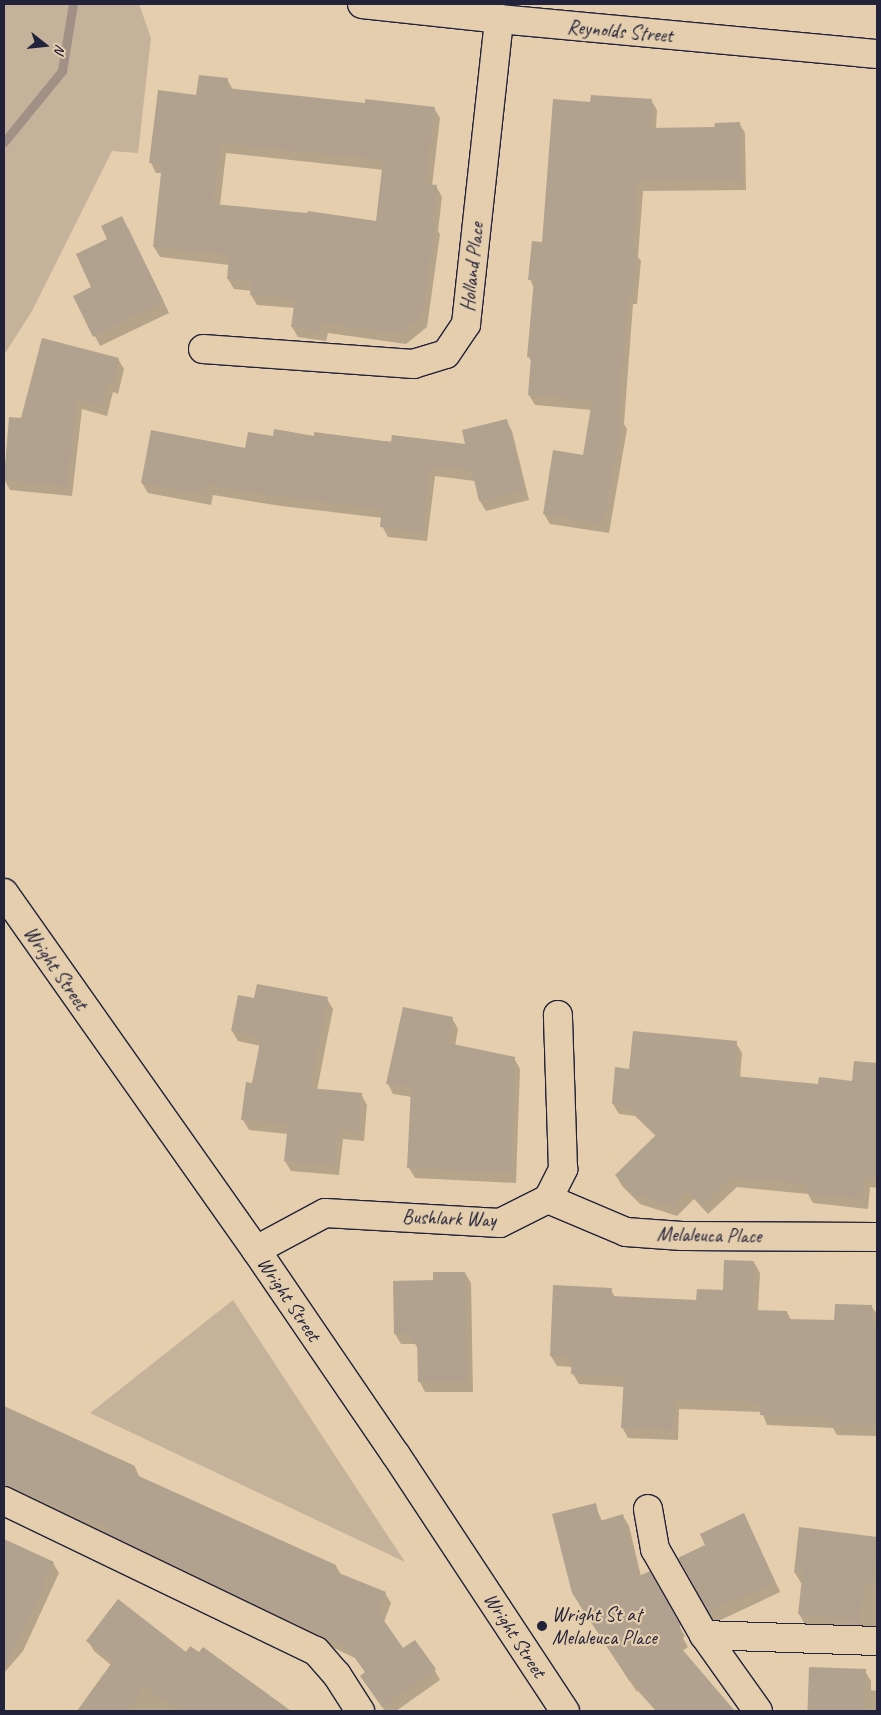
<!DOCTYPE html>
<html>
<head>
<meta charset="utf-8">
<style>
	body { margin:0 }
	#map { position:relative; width:881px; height:1715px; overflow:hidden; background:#e4cead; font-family:Caveat,sans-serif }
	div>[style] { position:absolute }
	.green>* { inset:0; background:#c5b29a }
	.shadow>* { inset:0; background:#0003; transform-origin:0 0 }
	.stream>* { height:9px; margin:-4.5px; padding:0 4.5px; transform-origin:4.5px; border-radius:4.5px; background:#a09085 }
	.building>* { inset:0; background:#b1a18f; transform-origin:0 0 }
	.roads { filter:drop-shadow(1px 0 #22223b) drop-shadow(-1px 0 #22223b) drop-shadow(0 1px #22223b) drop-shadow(0 -1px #22223b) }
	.minor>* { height:28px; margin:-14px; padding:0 14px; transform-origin:14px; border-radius:14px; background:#e4cead }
	.dots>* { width:14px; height:14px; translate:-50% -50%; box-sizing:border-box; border:2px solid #e4cead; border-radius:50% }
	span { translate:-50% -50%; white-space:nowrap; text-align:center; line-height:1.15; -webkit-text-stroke:4.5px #e4cead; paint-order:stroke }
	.street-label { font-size:20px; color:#22223b }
	.poi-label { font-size:20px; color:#22223b }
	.left { translate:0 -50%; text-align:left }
	.frame { position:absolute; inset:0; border:5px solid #22223b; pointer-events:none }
	.north { position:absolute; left:20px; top:20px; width:50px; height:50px; -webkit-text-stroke:4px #e4cead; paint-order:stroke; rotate:106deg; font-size:14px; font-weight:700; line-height:20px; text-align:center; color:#22223b }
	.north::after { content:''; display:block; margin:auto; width:18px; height:22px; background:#22223b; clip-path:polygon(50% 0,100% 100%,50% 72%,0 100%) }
</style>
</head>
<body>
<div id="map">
	<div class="green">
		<div style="clip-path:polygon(4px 4px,139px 4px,151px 38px,138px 153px,112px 151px,32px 311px,4px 355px)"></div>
		<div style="clip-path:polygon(233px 1300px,405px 1562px,90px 1413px)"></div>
	</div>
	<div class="shadow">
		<div style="clip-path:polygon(evenodd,227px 79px,233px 90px,366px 104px,434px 108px,440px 118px,432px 186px,436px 186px,442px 197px,438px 231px,440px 234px,427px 327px,406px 344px,328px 333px,326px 341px,298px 337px,292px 327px,295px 308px,257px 305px,251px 295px,252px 291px,234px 289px,228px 279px,229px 265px,160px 257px,154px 247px,162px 173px,156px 173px,151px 163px,197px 96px,227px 79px,226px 153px,384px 170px,377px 222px,220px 205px,226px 153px)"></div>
		<div style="clip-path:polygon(651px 100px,657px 110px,656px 129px,716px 128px,739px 123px,745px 133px,746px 190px,643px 191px,638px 257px,641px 261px,637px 304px,633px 304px,624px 424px,627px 429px,609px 533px,550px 524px,544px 514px,584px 456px,592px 410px,535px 405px,529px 395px,532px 363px,529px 357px,534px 288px,530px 279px,592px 103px)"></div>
		<div style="clip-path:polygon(128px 228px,169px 313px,100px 346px,75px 297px,93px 288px)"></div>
		<div style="clip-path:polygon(118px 359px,124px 369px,118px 394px,113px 392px,107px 416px,82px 409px,72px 496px,10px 490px,4px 479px,10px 418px,22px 420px)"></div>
		<div style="clip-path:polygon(506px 420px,512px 431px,529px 500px,486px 511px,480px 501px,475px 481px,435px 476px,427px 541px,388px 537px,382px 526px,383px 518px,281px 506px,213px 495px,211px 505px,148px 493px,142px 483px,246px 450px,274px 438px,315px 437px,467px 446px)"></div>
		<div style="clip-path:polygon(327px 999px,333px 1009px,317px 1090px,361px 1094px,367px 1105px,364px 1141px,343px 1139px,339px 1175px,291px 1171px,285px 1161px,288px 1134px,249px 1130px,243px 1120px,261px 1046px,238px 1041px,232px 1031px,255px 1000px)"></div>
		<div style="clip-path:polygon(452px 1018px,458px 1029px,455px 1046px,514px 1058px,520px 1069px,516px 1183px,415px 1178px,409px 1168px,412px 1097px,393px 1094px,388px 1084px)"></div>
		<div style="clip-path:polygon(736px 1043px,742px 1053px,740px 1078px,819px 1085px,853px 1082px,877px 1064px,877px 1188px,870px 1187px,868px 1209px,813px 1203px,808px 1194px,737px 1187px,708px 1214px,694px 1199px,677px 1216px,640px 1204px,622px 1186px,616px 1175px,657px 1137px,635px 1116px,619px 1114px,613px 1104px,630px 1070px)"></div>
		<div style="clip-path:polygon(754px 1262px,760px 1273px,758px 1311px,787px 1312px,791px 1320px,835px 1322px,871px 1306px,877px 1314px,877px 1436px,837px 1435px,833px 1428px,767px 1425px,762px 1412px,679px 1409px,678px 1440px,628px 1438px,622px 1427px,625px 1387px,579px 1384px,573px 1374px,573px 1367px,557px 1366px,551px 1356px,611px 1290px,615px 1297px,698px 1301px,724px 1291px)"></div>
		<div style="clip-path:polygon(465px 1273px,471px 1283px,473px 1392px,425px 1392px,420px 1382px,419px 1350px,415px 1344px,401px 1344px,395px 1334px,435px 1281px)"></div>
		<div style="clip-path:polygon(4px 1407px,135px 1467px,140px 1478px,336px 1566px,341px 1575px,385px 1593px,391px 1603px,384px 1622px,403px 1649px,434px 1669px,440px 1680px,396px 1711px,385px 1711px,361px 1676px,366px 1673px,355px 1658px,117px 1545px,113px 1538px,4px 1489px)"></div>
		<div style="clip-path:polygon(595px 1505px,602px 1521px,623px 1516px,629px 1526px,641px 1576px,649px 1573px,685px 1636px,683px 1638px,688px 1647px,682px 1651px,734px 1711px,656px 1711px,638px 1691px,637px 1692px,579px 1604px)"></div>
		<div style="left:749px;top:1525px;width:74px;height:76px;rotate:65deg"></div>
		<div style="clip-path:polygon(800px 1529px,877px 1538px,877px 1632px,805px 1624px,799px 1614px,803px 1582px,801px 1583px,795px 1573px)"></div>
		<div style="clip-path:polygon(4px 1540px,53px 1563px,59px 1573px,23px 1651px,4px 1673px)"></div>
		<div style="clip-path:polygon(88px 1641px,186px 1654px,200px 1654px,203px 1648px,289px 1711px,78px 1711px,111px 1665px,94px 1651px)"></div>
		<div style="clip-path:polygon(810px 1669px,865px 1671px,871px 1681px,871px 1690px,877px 1691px,877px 1711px,809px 1711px)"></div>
	</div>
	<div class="stream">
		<div style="left:4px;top:142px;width:92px;rotate:-50.8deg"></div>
		<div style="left:62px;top:71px;width:68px;rotate:-80.7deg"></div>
	</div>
	<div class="building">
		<div style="clip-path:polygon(evenodd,199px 75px,228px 78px,227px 88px,365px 103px,365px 99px,435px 107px,425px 184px,437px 185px,432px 223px,435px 223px,422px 316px,399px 334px,322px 323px,321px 331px,291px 327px,295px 299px,250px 295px,251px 281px,227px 279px,229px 255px,153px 247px,162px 164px,149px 163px,158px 90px,196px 95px,199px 75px,220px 143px,383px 160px,376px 221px,308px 211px,307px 213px,213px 204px,220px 143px)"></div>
		<div style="clip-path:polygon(591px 95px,652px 99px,650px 128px,714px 127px,715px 123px,740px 122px,741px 180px,638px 181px,633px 249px,636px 250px,632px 295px,628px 294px,618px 417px,622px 418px,604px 524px,543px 514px,553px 450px,583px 455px,592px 401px,528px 395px,531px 357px,527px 357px,534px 280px,528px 280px,532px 241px,542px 242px,553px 99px,590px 102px)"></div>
		<div style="clip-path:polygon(122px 216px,164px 302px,93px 337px,73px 296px,91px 287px,76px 254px,107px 239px,101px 226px)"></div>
		<div style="clip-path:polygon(42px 338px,119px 358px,113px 384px,107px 383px,101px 406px,76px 400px,67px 487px,4px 480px,9px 417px,21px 418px)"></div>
		<div style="clip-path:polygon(507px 419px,524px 490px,479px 501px,472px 471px,430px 466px,422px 532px,380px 527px,382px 509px,274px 496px,207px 485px,205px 495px,141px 483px,151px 430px,245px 448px,248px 432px,273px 436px,274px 429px,314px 436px,314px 432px,391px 442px,392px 435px,465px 444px,462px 430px)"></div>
		<div style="clip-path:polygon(257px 984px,328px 997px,310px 1088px,362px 1093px,358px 1131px,338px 1129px,334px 1166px,284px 1161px,288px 1124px,241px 1120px,246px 1082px,252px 1083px,261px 1037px,231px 1031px,238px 995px,254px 998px)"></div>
		<div style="clip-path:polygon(403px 1007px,453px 1017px,448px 1043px,515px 1057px,511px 1173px,407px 1168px,411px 1087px,386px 1084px)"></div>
		<div style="clip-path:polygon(633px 1031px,737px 1041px,734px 1076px,818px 1084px,819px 1077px,852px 1081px,854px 1061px,877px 1063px,877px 1179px,865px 1177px,862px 1199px,806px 1193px,807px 1184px,731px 1177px,702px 1205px,688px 1190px,671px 1206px,633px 1194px,615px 1175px,657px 1134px,628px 1106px,612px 1104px,615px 1067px,629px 1069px)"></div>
		<div style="clip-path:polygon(724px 1260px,754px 1261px,752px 1310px,787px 1311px,787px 1319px,834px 1320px,835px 1304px,872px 1305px,871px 1324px,877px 1325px,877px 1426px,830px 1425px,830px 1418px,760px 1415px,761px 1402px,674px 1399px,672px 1430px,621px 1428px,624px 1377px,571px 1374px,572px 1357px,550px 1356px,553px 1285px,612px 1288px,611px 1296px,696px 1300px,697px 1289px,723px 1290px)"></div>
		<div style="clip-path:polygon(433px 1272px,465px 1272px,467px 1382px,418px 1382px,417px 1341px,412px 1341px,412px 1334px,394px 1334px,393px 1281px,433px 1280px)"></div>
		<div style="clip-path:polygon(4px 1406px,135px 1466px,132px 1473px,336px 1565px,334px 1571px,386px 1592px,378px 1612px,403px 1648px,415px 1640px,436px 1669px,382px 1707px,360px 1676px,365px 1672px,348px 1648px,110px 1534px,111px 1530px,4px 1483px)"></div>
		<div style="clip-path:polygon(596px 1503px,600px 1521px,623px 1514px,639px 1576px,650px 1571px,681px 1626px,677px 1627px,683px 1636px,676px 1642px,735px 1711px,657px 1711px,632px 1681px,630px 1682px,572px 1593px,552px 1514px)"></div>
		<div style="clip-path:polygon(744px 1513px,775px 1582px,709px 1612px,678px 1558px,705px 1545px,700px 1534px)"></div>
		<div style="clip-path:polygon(799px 1527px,877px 1537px,873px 1585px,864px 1585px,860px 1622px,798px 1614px,803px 1569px,794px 1573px)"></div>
		<div style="clip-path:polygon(4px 1539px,54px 1562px,4px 1670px)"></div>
		<div style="clip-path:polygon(118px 1599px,186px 1652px,190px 1646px,199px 1652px,203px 1647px,291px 1711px,180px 1711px,145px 1687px,127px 1711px,77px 1711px,113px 1661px,86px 1641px)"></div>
		<div style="left:809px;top:1667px;width:57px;height:44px;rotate:2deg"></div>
	</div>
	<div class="roads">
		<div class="minor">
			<div style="left:362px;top:4px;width:138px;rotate:6.2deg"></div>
			<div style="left:499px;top:19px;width:380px;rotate:5.3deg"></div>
			<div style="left:203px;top:349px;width:211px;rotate:4.1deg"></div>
			<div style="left:413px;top:364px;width:34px;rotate:-17deg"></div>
			<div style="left:446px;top:354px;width:36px;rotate:-56deg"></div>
			<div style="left:466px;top:324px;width:307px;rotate:-83.8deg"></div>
			<div style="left:4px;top:893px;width:437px;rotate:54.8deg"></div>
			<div style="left:256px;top:1250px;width:248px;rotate:55.7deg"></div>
			<div style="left:396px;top:1455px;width:307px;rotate:56.6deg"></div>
			<div style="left:548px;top:1199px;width:85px;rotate:22.9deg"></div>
			<div style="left:626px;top:1232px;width:56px;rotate:4.1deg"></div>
			<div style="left:682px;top:1236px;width:195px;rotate:0.3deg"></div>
			<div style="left:256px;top:1250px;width:78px;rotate:-28.2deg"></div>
			<div style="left:325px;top:1213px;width:175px;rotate:3.3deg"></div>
			<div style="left:500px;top:1223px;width:54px;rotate:-26.6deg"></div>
			<div style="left:548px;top:1199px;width:34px;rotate:-63deg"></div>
			<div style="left:563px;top:1169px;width:154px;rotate:-91.9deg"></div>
			<div style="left:4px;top:1501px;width:346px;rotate:25.7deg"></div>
			<div style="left:316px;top:1651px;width:32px;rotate:49deg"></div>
			<div style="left:337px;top:1675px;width:43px;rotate:57.4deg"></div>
			<div style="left:648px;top:1509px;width:41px;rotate:80.1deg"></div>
			<div style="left:655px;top:1549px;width:99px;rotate:60.3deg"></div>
			<div style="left:704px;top:1635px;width:93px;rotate:54.6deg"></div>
			<div style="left:704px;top:1635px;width:173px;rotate:2deg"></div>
		</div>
	</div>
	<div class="dots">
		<div style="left:542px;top:1626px;background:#22223b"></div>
	</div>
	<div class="street-label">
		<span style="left:620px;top:31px;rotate:5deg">Reynolds Street</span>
		<span style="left:472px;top:267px;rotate:-84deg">Holland Place</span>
		<span style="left:56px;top:968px;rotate:55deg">Wright Street</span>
		<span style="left:449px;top:1218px;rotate:2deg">Bushlark Way</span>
		<span style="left:709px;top:1235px;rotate:1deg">Melaleuca Place</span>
		<span style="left:289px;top:1299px;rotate:56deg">Wright Street</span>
		<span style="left:515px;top:1635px;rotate:57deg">Wright Street</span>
	</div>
	<div class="poi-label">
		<span class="left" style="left:552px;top:1626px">Wright St at<br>Melaleuca Place</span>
	</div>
	<div class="frame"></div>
	<div class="north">N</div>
</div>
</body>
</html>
